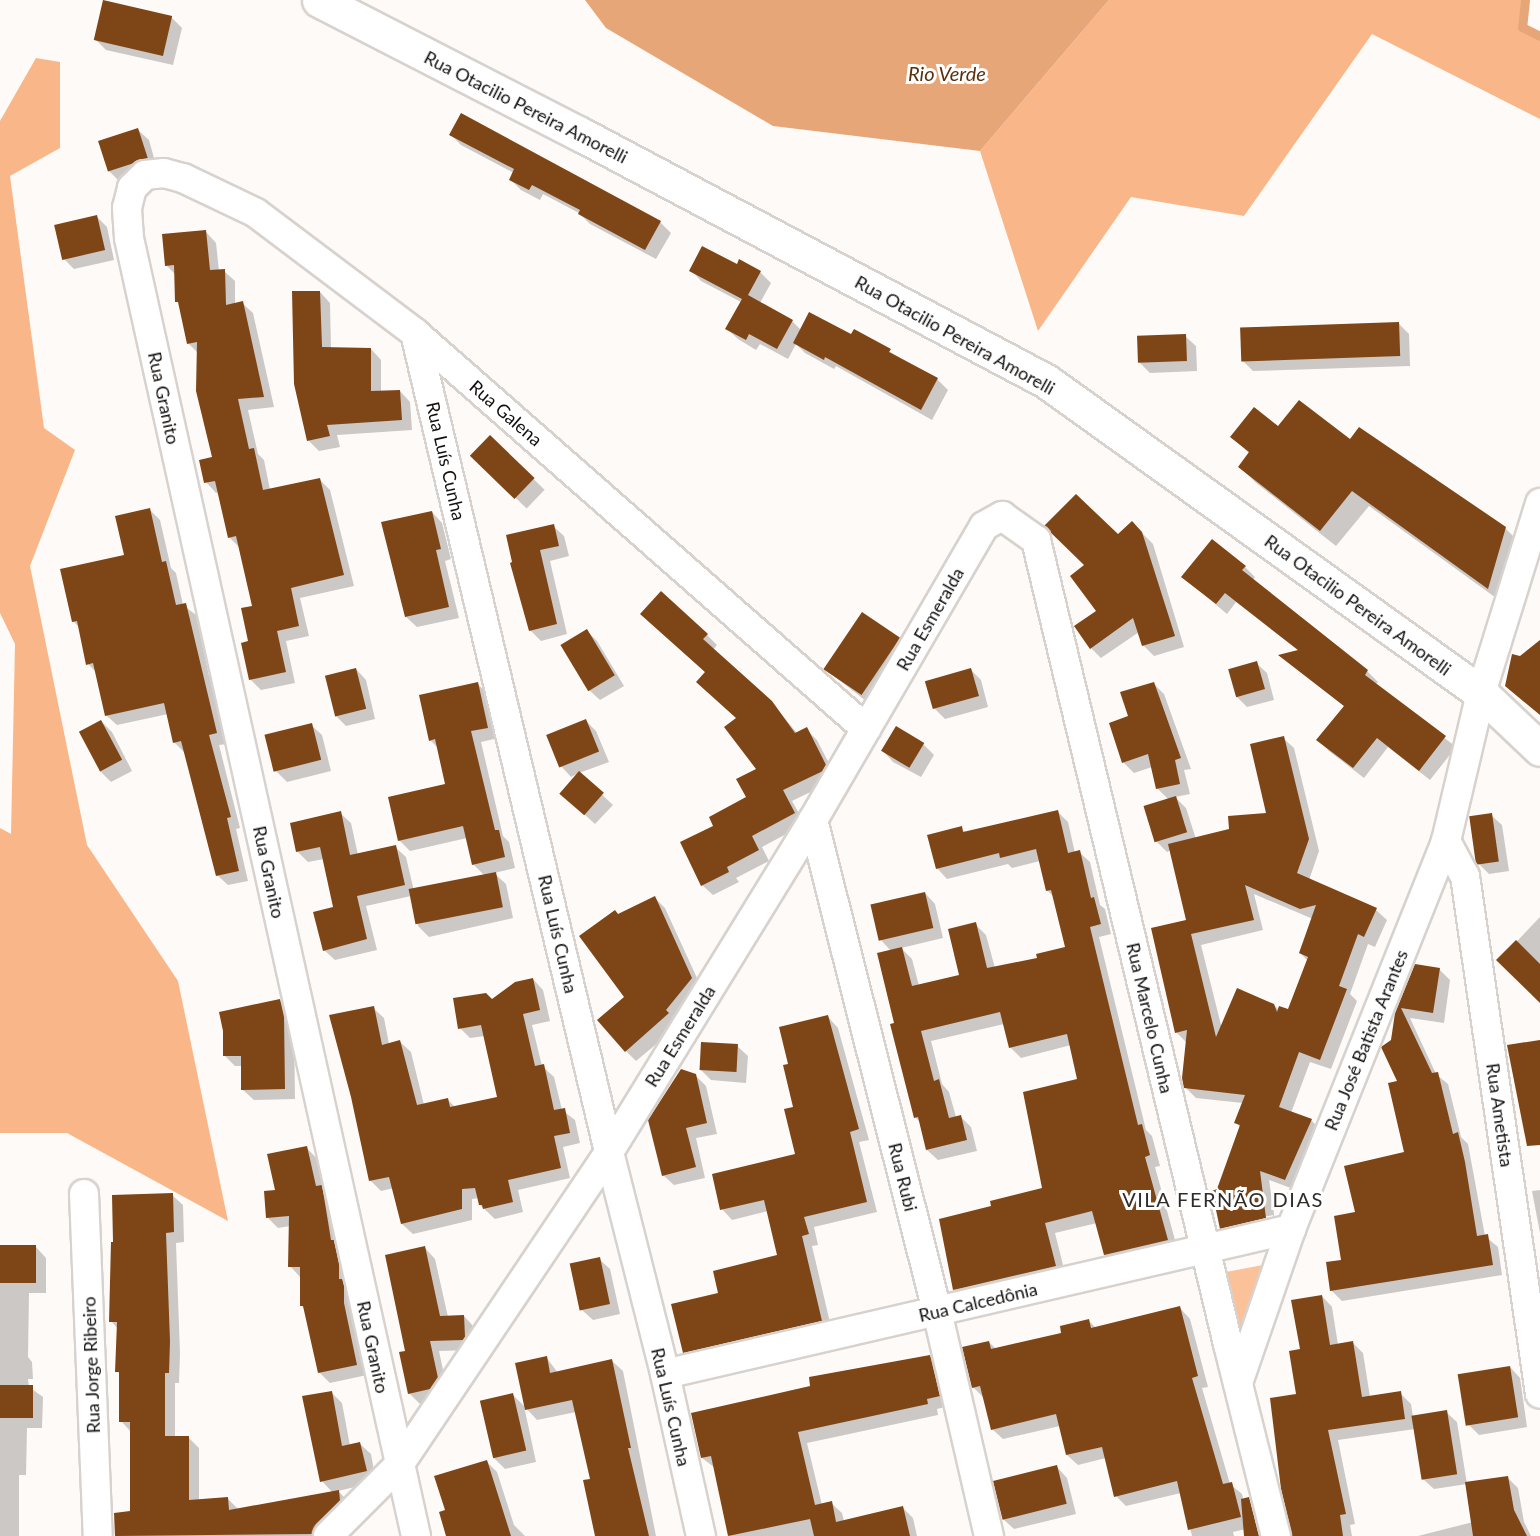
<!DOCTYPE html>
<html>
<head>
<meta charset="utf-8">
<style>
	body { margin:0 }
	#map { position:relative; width:1540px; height:1536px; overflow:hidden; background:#fefaf7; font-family:Lato,sans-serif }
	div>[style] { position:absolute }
	.green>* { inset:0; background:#fbc29a }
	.forest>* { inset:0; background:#f9b789 }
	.water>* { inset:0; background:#e7a678 }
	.shadow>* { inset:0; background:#0003; transform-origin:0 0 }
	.stream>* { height:9px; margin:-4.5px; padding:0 4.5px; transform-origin:4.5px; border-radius:4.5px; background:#e7a678 }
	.building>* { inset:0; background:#7e4516; transform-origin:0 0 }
	.roads { filter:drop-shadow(2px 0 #d7d2ce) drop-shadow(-2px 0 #d7d2ce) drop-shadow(0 2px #d7d2ce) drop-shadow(0 -2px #d7d2ce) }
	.minor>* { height:28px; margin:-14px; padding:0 14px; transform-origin:14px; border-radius:14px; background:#fff }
	.primary>* { height:33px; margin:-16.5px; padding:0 16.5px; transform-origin:16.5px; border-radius:16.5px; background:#fff }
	span { translate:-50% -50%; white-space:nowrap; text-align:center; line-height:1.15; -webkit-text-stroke:6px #fff; paint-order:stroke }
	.street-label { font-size:18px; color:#12100f }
	.water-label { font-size:20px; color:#5a300d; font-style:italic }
	.neighbourhood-label { font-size:20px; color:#312c29; letter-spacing:1.5px }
</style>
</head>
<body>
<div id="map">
	<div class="green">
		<div style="clip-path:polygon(1263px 1265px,1241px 1340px,1226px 1272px)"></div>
	</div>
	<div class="forest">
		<div style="clip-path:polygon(1109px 0,1525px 0,1522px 27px,1540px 36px,1540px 119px,1372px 34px,1244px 216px,1131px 197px,1038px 331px,980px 151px)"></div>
		<div style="clip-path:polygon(36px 58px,60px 62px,60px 148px,10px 176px,44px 428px,75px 450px,30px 566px,87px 845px,178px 981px,228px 1221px,67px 1133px,0 1133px,0 828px,11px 834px,15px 644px,0 613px,0 121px)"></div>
	</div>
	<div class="water">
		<div style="clip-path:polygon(585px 0,1109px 0,980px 151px,773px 126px,606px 28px)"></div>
	</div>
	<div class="shadow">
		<div style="clip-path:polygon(171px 17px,182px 28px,173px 65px,106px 50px,95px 39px)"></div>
		<div style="clip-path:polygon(138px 130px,149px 140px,157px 169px,119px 181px,108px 170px)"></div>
		<div style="clip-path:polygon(451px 135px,660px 222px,671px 233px,656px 259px,590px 224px,579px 213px,543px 194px,540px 200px,521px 190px,510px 179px,514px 173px,461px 145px)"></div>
		<div style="clip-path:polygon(97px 217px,107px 227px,114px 260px,74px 269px,63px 258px)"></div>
		<div style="clip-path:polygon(206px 232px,216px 243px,219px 271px,224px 271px,235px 281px,235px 304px,242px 303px,253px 313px,274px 407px,248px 410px,258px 454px,264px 460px,270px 490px,319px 479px,330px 490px,354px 586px,300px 598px,309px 636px,286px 641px,295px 683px,261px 690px,250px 679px,250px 642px,253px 607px,240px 548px,229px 537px,219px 492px,216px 493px,206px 482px,213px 458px,198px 353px,188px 343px,181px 305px,177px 301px,176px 275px,166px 265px)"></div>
		<div style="clip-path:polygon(737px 266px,760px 272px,771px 283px,760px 303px,792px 321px,801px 330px,852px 336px,854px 331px,937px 379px,948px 390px,932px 420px,836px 366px,834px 369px,805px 353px,796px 344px,788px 359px,760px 344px,756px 350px,738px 339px,727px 329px,741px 302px,701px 281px,691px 270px)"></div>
		<div style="clip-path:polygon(320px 292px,330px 303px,331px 349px,371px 349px,381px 360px,381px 392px,400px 391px,410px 402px,412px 430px,337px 435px,340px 447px,319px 451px,309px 441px)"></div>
		<div style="clip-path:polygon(1399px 324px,1409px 334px,1410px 366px,1253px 371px,1243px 361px)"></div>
		<div style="clip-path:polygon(1185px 336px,1196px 346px,1197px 371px,1150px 373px,1140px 363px)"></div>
		<div style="clip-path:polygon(1278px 428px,1350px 441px,1505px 528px,1521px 544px,1503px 603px,1369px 506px,1336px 546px,1255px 482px,1240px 467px,1250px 454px,1232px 437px)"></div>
		<div style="left:490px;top:437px;width:76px;height:26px;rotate:44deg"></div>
		<div style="clip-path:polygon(150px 510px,160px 520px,171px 568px,176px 573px,183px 605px,196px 615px,209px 676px,213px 680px,227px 744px,219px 745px,240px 828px,236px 829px,248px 881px,228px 885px,217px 875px,185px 753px,174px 742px,168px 714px,117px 725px,106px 715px,97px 673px,88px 664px,80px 628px,73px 621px,126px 556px)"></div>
		<div style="clip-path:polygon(432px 512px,442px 523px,451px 559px,445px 561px,459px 618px,417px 627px,406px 617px,383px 523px)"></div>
		<div style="clip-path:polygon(1132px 523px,1153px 544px,1184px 647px,1154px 656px,1143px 645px,1139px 632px,1101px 658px,1091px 648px,1098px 611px,1118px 536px)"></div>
		<div style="clip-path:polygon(553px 526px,564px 536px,569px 556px,550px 561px,567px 634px,541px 641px,530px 630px,512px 564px)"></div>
		<div style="clip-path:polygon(1245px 567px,1255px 577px,1253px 580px,1367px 671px,1378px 682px,1376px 684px,1456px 747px,1430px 780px,1388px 747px,1364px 778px,1329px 751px,1318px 740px,1345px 707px,1281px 656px,1299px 651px,1236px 602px,1227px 614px,1183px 577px)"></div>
		<div style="clip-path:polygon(653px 624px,707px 635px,717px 645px,713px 650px,771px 702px,797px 733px,806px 729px,817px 740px,836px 777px,833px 781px,792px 801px,805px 824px,762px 847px,769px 861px,736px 878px,739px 882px,713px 895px,702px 885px,716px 826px,748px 798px,758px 769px,737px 719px,706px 673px)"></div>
		<div style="clip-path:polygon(587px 631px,597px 641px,624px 686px,600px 700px,589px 690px)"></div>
		<div style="clip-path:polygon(899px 639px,909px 650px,875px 708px,825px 669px)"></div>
		<div style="clip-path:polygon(1256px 663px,1267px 673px,1274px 700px,1247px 707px,1237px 697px)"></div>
		<div style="clip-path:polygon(356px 669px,366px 680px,375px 719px,346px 726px,335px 715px)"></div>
		<div style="clip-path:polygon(970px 669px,981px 680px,988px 707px,945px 719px,934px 708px)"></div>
		<div style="clip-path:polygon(478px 684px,488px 695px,498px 738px,481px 742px,503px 836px,509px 842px,515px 868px,494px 873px,506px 884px,513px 918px,429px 937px,418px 926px,411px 896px,366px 906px,377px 950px,335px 960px,324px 950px,335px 909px,324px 859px,308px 862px,298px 852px,292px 824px,340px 813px,351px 823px,358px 855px,395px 847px,406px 857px,414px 891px,485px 876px,473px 864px,467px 838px,410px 851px,399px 840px,447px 786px,438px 748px,430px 740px)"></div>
		<div style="clip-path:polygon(evenodd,1154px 684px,1164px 694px,1191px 769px,1184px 770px,1190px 794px,1175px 797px,1186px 808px,1196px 839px,1231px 830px,1268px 814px,1283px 738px,1294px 748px,1319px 851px,1309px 880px,1376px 910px,1387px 920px,1375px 947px,1368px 944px,1350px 994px,1357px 1001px,1331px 1069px,1310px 1062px,1291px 1113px,1311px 1120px,1321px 1130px,1296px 1190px,1269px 1180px,1276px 1228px,1231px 1238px,1221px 1228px,1218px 1191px,1241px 1128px,1236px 1123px,1243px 1103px,1196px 1098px,1185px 1087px,1187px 1043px,1176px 1032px,1188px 921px,1171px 850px,1167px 852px,1156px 841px,1169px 800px,1157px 788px,1152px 767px,1134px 773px,1123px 762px,1130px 717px,1154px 684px,1254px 894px,1313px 919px,1300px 953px,1308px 961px,1289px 1011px,1279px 1010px,1274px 1005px,1222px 1029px,1201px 945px,1263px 930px,1254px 894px,1154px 684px,1273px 1215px,1274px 1218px,1227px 1229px,1227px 1225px,1273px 1215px)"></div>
		<div style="clip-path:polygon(101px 721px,112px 732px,132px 771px,111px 782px,100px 771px)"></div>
		<div style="clip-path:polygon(586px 721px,596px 731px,609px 762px,579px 773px,613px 805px,595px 824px,572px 803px,579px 773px,571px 777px,561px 766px)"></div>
		<div style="clip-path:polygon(311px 725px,322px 735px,331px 771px,287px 782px,276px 771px)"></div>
		<div style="clip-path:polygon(897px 728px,923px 744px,934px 755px,921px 777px,893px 762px,883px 751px)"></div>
		<div style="clip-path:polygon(1057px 811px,1068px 822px,1075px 853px,1079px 852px,1090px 862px,1100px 905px,1105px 909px,1111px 934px,1099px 937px,1146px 1130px,1152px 1136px,1160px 1166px,1155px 1167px,1178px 1251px,1116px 1265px,1105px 1255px,1097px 1223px,1055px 1233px,1066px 1277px,965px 1300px,955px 1290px,993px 1207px,1044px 1189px,1079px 1080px,1071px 1045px,1021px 1058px,1010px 1047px,1004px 1024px,931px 1041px,942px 1084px,949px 1092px,956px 1117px,960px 1116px,971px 1127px,977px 1151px,938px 1160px,927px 1150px,921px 1123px,915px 1117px,896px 1024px,891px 951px,880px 939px,925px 893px,935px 904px,943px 938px,901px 948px,912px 959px,919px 986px,961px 976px,975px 924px,986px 935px,995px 968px,1039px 959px,1067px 948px,1055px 898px,1047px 890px,1040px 861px,1012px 868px,1008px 864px,947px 879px,937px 868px,961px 828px,966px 833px)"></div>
		<div style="clip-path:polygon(1491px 815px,1502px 825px,1509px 871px,1489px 874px,1479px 864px)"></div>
		<div style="clip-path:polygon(655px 898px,665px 908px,702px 989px,679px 1025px,636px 1061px,626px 1051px,626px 998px,618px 915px)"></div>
		<div style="clip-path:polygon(1540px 917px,1540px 1001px,1499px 960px)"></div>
		<div style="clip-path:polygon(1416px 966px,1439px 969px,1450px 980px,1444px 1023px,1410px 1018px,1436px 1074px,1448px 1084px,1461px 1137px,1468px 1144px,1485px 1236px,1498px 1247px,1502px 1275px,1342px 1301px,1331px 1290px,1357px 1213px,1406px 1154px,1393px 1041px,1397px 1013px)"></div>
		<div style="clip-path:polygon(533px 979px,543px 990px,550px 1021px,532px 1025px,542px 1066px,554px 1077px,562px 1110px,575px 1120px,580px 1143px,563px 1147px,570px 1178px,518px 1190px,523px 1212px,495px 1219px,480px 1205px,479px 1198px,472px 1199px,472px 1220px,413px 1234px,402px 1224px,394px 1188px,381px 1191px,371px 1181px,373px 1008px,384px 1018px,389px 1044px,400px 1042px,411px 1052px,424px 1105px,448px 1100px,456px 1108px,498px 1098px,485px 1036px,470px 1038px,460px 1028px,492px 1000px)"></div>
		<div style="clip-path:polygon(279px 1001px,290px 1011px,294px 1029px,295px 1099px,254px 1100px,243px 1090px,243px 1066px,235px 1066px,225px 1056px)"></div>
		<div style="clip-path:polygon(828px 1017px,838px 1028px,869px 1140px,859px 1142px,877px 1212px,814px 1227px,818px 1245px,812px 1246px,832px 1331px,695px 1363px,684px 1352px,720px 1294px,779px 1256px,768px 1211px,732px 1220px,722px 1209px,797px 1156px,790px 1065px)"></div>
		<div style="clip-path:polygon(737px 1046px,748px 1056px,746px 1083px,711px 1080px,701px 1070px)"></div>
		<div style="clip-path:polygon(695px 1075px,706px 1086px,717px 1134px,696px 1138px,705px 1178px,674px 1185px,663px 1175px)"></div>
		<div style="clip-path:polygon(307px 1148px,317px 1159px,324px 1190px,332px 1198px,367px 1375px,330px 1383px,319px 1372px,305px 1309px,301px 1305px,300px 1277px,290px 1266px,290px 1226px,278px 1228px,267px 1217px,277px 1191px)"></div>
		<div style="clip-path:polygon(1540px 1190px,1540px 1233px,1532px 1191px)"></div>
		<div style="clip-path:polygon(172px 1195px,183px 1205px,184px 1242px,176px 1243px,180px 1353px,179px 1383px,175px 1383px,175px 1438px,189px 1438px,199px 1448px,199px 1501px,228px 1499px,239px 1510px,333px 1493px,322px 1481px,331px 1392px,342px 1403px,350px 1446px,360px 1444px,371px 1454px,376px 1482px,338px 1491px,349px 1502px,326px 1536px,117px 1536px,116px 1514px,131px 1513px,131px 1432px,121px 1421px,120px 1374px,117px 1371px,118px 1329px,111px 1321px)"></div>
		<div style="clip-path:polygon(0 1247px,36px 1247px,46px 1258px,46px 1293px,29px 1293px,28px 1357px,32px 1362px,33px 1379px,28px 1379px,29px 1387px,43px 1397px,42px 1428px,27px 1428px,26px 1475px,19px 1475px,19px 1536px,0 1536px)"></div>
		<div style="clip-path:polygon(425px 1248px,435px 1259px,448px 1317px,464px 1316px,474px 1327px,473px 1350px,439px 1351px,447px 1389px,441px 1399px,420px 1404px,409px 1393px,407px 1352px)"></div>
		<div style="clip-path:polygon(599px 1259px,610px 1269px,620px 1314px,593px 1320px,582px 1310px)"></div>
		<div style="clip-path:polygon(1322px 1296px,1332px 1307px,1338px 1345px,1353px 1343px,1363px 1353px,1370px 1397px,1400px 1393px,1411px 1404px,1413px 1417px,1446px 1412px,1457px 1422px,1467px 1484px,1508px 1478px,1518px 1488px,1524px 1522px,1531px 1536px,1418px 1536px,1473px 1522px,1467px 1484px,1434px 1489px,1423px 1479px,1415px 1429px,1338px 1440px,1355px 1524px,1350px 1525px,1352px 1536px,1297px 1536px,1297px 1396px,1301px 1351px)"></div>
		<div style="clip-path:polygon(1180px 1308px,1190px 1319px,1208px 1387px,1202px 1388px,1230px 1484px,1242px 1494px,1250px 1528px,1233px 1532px,1234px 1536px,1192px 1536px,1181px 1493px,1126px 1506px,1116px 1496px,1106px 1458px,1078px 1465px,1067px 1455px,1060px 1426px,1003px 1439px,992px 1429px,984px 1398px,973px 1387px,989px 1342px,996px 1349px,1063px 1334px,1089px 1321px,1096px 1328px)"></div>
		<div style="clip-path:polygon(546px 1357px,558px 1373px,612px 1361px,623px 1371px,656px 1536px,596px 1536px,591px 1480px,576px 1412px,537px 1420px,524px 1406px,536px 1462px,505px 1469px,494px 1458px,513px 1395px,527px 1409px)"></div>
		<div style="clip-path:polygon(930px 1357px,940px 1368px,949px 1406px,937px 1409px,938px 1415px,807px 1443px,822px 1505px,831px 1503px,842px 1513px,844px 1521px,903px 1508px,913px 1518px,917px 1536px,730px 1536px,715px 1468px,702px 1458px,812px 1387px)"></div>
		<div style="clip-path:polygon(1510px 1367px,1520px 1378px,1527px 1427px,1479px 1435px,1468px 1424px)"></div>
		<div style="clip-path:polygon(486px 1461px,497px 1472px,514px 1525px,525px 1536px,448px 1536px,447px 1511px)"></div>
		<div style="clip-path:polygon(1057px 1467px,1067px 1478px,1076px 1514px,1014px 1529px,1003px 1519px)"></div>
	</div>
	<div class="stream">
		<div style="left:1525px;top:0;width:27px;rotate:96deg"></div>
		<div style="left:1522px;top:27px;width:20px;rotate:27deg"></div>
	</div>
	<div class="building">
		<div style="left:103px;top:0;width:71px;height:41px;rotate:13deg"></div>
		<div style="clip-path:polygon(461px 113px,661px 221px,645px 250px,578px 214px,580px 210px,532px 185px,529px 190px,509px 180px,514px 169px,449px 135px)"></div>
		<div style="left:138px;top:128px;width:32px;height:42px;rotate:72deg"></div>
		<div style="left:97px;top:215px;width:36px;height:44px;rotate:77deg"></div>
		<div style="clip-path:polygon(206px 230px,210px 270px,225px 269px,226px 305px,243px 301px,264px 397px,238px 399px,249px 449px,254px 448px,263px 490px,320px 478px,344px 575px,291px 588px,299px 626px,277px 631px,286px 672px,249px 680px,241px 643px,248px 641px,241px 608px,252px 606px,236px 536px,228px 538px,215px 481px,204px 483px,199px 460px,212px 457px,196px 391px,197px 342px,187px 344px,178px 302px,175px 302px,174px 265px,165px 266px,162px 234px)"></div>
		<div style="clip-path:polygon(702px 246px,737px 264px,739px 259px,761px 271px,748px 295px,793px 320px,777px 349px,749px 334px,746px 340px,725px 329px,742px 299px,689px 271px)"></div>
		<div style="clip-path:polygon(292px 291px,320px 291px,322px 347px,371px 348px,371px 391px,400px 390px,402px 420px,327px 425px,330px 436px,307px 441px,294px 384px)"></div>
		<div style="clip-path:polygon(809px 312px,851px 334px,854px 329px,891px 349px,889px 352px,938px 378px,921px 410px,825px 357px,824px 360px,793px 343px)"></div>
		<div style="left:1399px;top:322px;width:34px;height:159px;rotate:88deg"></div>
		<div style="left:1186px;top:334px;width:27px;height:49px;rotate:88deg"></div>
		<div style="clip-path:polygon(1299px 400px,1350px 439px,1359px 427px,1506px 527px,1488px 589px,1352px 491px,1320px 531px,1238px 467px,1249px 452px,1230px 437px,1254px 407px,1278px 426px)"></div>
		<div style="left:490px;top:435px;width:62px;height:29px;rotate:44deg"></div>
		<div style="clip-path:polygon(1076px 494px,1118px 534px,1132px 521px,1142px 532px,1175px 636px,1142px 646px,1133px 618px,1090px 649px,1074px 626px,1096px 611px,1070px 576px,1084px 565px,1044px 526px)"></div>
		<div style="clip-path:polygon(150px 508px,162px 562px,166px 561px,176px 605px,186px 603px,217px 733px,209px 735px,231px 817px,227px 818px,239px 871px,216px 876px,181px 741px,173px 743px,164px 703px,105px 716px,93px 663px,86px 665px,77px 621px,72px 622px,60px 569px,124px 555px,115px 516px)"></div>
		<div style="clip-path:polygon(432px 511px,441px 549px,436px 550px,449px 607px,405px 617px,381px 522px)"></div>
		<div style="clip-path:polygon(554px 524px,559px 546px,540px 550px,557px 624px,529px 631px,510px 563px,512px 562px,506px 535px)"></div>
		<div style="clip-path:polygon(1212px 539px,1246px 566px,1242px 570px,1368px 670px,1365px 675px,1446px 736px,1419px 771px,1377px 738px,1353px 768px,1316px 740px,1344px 706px,1278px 655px,1298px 650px,1225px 593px,1216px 604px,1181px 577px)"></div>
		<div style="clip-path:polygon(661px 591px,708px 634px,703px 639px,772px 701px,795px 733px,807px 727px,826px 765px,823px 771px,783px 790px,795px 813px,752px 836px,759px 850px,727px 867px,729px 872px,701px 886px,680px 842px,713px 826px,709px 817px,746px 797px,736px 779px,756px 769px,724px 727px,736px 718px,696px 682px,705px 672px,640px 614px)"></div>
		<div style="left:862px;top:612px;width:46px;height:69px;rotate:34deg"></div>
		<div style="left:587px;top:629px;width:54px;height:31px;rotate:59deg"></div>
		<div style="clip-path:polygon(1540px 640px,1540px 715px,1505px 686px,1512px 654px,1520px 656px)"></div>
		<div style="left:1257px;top:661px;width:29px;height:30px;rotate:74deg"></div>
		<div style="left:356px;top:668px;width:42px;height:32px;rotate:76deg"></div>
		<div style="left:971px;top:668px;width:29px;height:48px;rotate:74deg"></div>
		<div style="clip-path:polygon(478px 682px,488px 728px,471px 731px,495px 830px,499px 830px,505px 857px,472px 865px,463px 826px,398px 841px,388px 797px,445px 784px,435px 739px,429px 741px,419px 695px)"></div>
		<div style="clip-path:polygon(1154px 682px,1181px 758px,1175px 760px,1180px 784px,1156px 789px,1148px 754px,1122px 763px,1109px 723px,1128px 716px,1120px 692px)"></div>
		<div style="left:586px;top:719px;width:35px;height:43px;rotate:68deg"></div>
		<div style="left:101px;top:720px;width:45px;height:25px;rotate:62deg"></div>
		<div style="left:312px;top:723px;width:38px;height:49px;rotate:76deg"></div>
		<div style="left:896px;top:726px;width:33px;height:29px;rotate:31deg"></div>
		<div style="clip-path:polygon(evenodd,1284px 736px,1309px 839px,1297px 873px,1377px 908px,1364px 937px,1358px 934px,1339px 986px,1347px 989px,1320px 1060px,1299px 1052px,1279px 1107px,1312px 1119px,1285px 1180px,1260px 1171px,1266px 1218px,1220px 1229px,1212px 1191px,1217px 1189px,1240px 1125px,1234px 1123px,1245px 1095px,1184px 1088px,1182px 1078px,1187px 1030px,1175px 1033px,1151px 928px,1186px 920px,1168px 844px,1229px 829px,1228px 816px,1266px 813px,1250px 744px,1284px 736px,1245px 885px,1300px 909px,1316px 905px,1299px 953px,1308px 957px,1288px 1009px,1279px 1006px,1277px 1012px,1274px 1004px,1237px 988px,1216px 1037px,1191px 934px,1254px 920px,1245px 885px)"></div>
		<div style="left:579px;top:771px;width:33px;height:30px;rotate:41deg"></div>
		<div style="left:1176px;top:796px;width:38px;height:34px;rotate:73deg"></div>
		<div style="clip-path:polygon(1058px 810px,1068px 853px,1080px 850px,1091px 898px,1094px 897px,1101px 924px,1090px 927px,1138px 1125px,1142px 1124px,1150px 1155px,1145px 1157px,1168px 1240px,1104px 1255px,1092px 1211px,1045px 1223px,1056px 1266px,953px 1290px,939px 1219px,991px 1206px,990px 1201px,1042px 1188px,1023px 1092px,1077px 1079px,1067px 1034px,1009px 1048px,1000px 1012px,921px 1031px,934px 1081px,939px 1079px,949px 1118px,961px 1115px,967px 1140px,926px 1150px,918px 1117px,914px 1118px,890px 1024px,894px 1023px,877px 953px,902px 947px,912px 986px,959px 975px,948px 929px,976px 922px,987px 968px,1037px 958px,1036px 954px,1065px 947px,1051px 890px,1046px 891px,1036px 849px,1000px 858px,999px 853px,936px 869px,927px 835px,962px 826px,963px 832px)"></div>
		<div style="clip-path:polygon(341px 811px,350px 855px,396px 845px,405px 885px,357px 896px,367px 939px,323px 951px,313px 912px,333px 907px,320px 847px,296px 852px,290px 823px)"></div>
		<div style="left:1492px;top:813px;width:49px;height:23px;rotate:82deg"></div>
		<div style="left:496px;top:872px;width:36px;height:89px;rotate:79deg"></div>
		<div style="left:925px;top:892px;width:37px;height:56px;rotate:77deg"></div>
		<div style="clip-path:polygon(655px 896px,692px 978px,666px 1010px,669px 1013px,625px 1052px,597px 1020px,624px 997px,579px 936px,615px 910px,618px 914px)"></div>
		<div style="clip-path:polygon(1516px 940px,1540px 964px,1540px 1003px,1496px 960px)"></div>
		<div style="clip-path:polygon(1415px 964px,1440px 968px,1433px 1013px,1401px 1008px,1432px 1073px,1438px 1072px,1453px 1134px,1458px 1132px,1465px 1162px,1477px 1236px,1488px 1234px,1493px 1265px,1330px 1291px,1326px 1262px,1341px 1260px,1334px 1216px,1355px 1212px,1344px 1166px,1404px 1152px,1388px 1083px,1397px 1081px,1381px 1047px,1391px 1040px,1395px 1013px)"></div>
		<div style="clip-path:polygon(533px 978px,540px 1010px,523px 1014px,535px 1066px,544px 1064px,554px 1110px,565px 1108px,570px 1133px,554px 1136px,561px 1168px,508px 1180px,513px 1202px,483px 1209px,482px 1205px,479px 1205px,475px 1188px,462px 1189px,462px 1209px,401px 1224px,389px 1177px,369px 1181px,351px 1097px,329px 1015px,374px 1006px,382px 1045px,400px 1040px,417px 1105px,448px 1098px,450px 1107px,497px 1097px,481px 1025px,458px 1029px,453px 998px,486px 993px,492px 999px,515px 982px)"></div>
		<div style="clip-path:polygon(280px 999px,284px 1017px,285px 1089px,241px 1090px,241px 1056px,223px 1056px,223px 1031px,219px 1012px)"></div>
		<div style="clip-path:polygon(828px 1015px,859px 1129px,850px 1132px,867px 1202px,804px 1217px,809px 1234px,802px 1236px,822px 1321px,683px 1353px,671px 1304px,718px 1293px,713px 1271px,777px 1255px,764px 1200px,720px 1210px,712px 1174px,795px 1154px,784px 1109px,793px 1107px,783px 1065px,788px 1064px,779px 1027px)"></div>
		<div style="clip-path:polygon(1540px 1040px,1540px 1145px,1527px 1146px,1507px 1045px)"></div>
		<div style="left:701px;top:1042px;width:37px;height:28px;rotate:3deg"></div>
		<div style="clip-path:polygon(681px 1069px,696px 1074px,707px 1123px,686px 1128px,696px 1167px,662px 1176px,648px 1120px)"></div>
		<div style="clip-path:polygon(307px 1146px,316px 1186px,322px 1185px,331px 1240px,334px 1240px,339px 1264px,339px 1279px,342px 1279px,344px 1285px,344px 1303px,357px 1365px,318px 1373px,303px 1306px,300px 1306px,300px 1267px,288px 1267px,289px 1216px,266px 1218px,264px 1191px,275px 1190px,267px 1154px)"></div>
		<div style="clip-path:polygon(173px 1193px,174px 1232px,166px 1233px,170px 1341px,169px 1373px,165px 1373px,165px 1436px,189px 1436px,189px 1500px,228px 1497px,229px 1510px,339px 1490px,340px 1501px,316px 1524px,312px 1534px,115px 1536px,114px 1513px,130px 1511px,130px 1422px,119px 1422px,119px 1372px,115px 1372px,117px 1322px,109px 1322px,111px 1242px,113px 1242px,112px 1195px)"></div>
		<div style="left:0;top:1245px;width:36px;height:38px"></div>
		<div style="clip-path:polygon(425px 1246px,440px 1316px,464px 1315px,465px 1337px,463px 1340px,430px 1341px,438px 1378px,430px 1389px,408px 1394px,399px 1352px,405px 1351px,385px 1255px)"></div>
		<div style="left:600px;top:1257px;width:48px;height:31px;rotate:78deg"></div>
		<div style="clip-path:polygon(1322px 1295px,1330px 1345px,1353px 1341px,1362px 1397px,1401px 1391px,1405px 1419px,1328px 1430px,1346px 1514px,1340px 1515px,1343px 1536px,1292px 1536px,1281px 1489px,1270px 1398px,1296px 1394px,1289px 1351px,1300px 1349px,1291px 1300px)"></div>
		<div style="clip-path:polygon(1180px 1306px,1198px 1376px,1192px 1378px,1223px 1484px,1232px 1482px,1241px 1517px,1188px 1530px,1177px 1481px,1114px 1497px,1102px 1447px,1066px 1455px,1056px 1414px,991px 1430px,980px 1386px,972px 1388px,962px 1347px,989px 1341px,991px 1349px,1061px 1333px,1060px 1326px,1089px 1319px,1091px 1328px)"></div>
		<div style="clip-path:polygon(930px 1355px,940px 1396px,927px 1399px,928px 1404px,798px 1432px,815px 1505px,832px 1501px,836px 1522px,903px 1506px,910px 1536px,814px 1536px,810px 1519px,728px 1536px,711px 1456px,701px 1458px,691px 1413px,810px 1386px,809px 1377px)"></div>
		<div style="clip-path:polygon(547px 1356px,550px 1373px,612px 1359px,631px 1448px,628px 1448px,649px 1536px,595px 1536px,583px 1480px,590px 1479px,572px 1400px,525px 1410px,515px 1363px)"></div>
		<div style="left:1510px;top:1366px;width:52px;height:53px;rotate:81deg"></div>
		<div style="left:0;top:1385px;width:33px;height:33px"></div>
		<div style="clip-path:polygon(332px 1391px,342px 1446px,360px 1442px,367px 1471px,320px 1482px,302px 1396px)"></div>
		<div style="left:513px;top:1393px;width:59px;height:34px;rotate:77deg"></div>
		<div style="left:1447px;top:1410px;width:65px;height:36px;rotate:81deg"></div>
		<div style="clip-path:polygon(487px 1460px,511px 1536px,446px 1536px,439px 1512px,445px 1510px,434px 1476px)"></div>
		<div style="left:1057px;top:1465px;width:40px;height:66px;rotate:76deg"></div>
		<div style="clip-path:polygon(1508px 1476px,1514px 1510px,1527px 1536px,1473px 1536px,1465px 1482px)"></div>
		<div style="clip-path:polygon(1249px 1497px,1259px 1536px,1244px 1536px,1241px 1499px)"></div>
	</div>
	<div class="roads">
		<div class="minor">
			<div style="left:415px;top:333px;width:842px;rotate:76.67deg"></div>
			<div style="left:609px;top:1152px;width:229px;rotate:75.8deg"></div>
			<div style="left:665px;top:1374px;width:166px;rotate:77.5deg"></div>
			<div style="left:813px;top:820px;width:506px;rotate:75.83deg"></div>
			<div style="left:937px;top:1311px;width:231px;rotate:77deg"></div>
			<div style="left:1446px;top:841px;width:40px;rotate:62deg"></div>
			<div style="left:1465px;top:876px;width:523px;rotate:81.76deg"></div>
			<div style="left:84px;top:1194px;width:342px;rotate:87.7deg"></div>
			<div style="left:665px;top:1374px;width:643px;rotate:-13.04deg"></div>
			<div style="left:1238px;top:1383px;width:163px;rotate:-71deg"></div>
			<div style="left:1291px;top:1229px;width:418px;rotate:-68.2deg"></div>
			<div style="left:1446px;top:841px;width:152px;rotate:-76.7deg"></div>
			<div style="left:1481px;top:693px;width:199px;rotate:-72.7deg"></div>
			<div style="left:328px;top:1536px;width:100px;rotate:-45deg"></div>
			<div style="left:399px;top:1465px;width:377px;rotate:-56.1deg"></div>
			<div style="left:609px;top:1152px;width:390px;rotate:-58.4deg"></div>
			<div style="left:813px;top:820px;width:340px;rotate:-59.8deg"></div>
			<div style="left:984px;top:526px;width:21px;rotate:-29deg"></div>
			<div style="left:1002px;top:516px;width:42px;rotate:35.2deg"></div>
			<div style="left:1036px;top:540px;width:827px;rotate:76.57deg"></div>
			<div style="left:1228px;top:1344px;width:198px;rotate:76deg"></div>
			<div style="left:416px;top:1536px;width:1329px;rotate:-102.47deg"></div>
			<div style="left:129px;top:238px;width:30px;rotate:-94deg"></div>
			<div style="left:127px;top:208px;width:21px;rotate:-76deg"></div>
			<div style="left:132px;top:188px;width:18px;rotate:-45deg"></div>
			<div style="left:145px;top:175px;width:19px;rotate:-6deg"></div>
			<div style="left:164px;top:173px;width:20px;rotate:15deg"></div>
			<div style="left:183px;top:178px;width:81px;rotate:25.6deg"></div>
			<div style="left:256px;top:213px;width:199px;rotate:37deg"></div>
			<div style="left:415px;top:333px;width:600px;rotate:41.28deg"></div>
		</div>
		<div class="primary">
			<div style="left:319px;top:0;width:293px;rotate:27.2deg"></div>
			<div style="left:580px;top:134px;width:527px;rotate:27.93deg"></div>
			<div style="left:1046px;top:381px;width:535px;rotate:35.65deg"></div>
			<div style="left:1481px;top:693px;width:81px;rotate:43.5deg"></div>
		</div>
	</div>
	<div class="street-label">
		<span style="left:526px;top:107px;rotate:27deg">Rua Otacilio Pereira Amorelli</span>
		<span style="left:955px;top:335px;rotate:29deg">Rua Otacilio Pereira Amorelli</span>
		<span style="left:164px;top:398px;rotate:78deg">Rua Granito</span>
		<span style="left:506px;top:413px;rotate:41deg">Rua Galena</span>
		<span style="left:446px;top:461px;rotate:77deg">Rua Luís Cunha</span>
		<span style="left:1358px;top:605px;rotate:36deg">Rua Otacilio Pereira Amorelli</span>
		<span style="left:930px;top:619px;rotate:-60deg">Rua Esmeralda</span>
		<span style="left:269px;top:872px;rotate:78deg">Rua Granito</span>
		<span style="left:558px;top:934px;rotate:77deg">Rua Luís Cunha</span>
		<span style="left:1150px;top:1018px;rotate:77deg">Rua Marcelo Cunha</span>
		<span style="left:680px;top:1036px;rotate:-58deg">Rua Esmeralda</span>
		<span style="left:1366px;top:1040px;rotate:-68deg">Rua José Batista Arantes</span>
		<span style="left:1500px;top:1115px;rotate:82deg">Rua Ametista</span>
		<span style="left:903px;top:1177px;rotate:76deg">Rua Rubi</span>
		<span style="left:978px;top:1302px;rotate:-13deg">Rua Calcedônia</span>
		<span style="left:373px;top:1347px;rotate:78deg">Rua Granito</span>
		<span style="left:91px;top:1365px;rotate:-92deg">Rua Jorge Ribeiro</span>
		<span style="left:671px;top:1407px;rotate:77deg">Rua Luís Cunha</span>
	</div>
	<div class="water-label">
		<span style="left:947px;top:73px">Rio Verde</span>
	</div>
	<div class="neighbourhood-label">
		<span style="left:1223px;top:1199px">VILA FERNÃO DIAS</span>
	</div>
</div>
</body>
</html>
